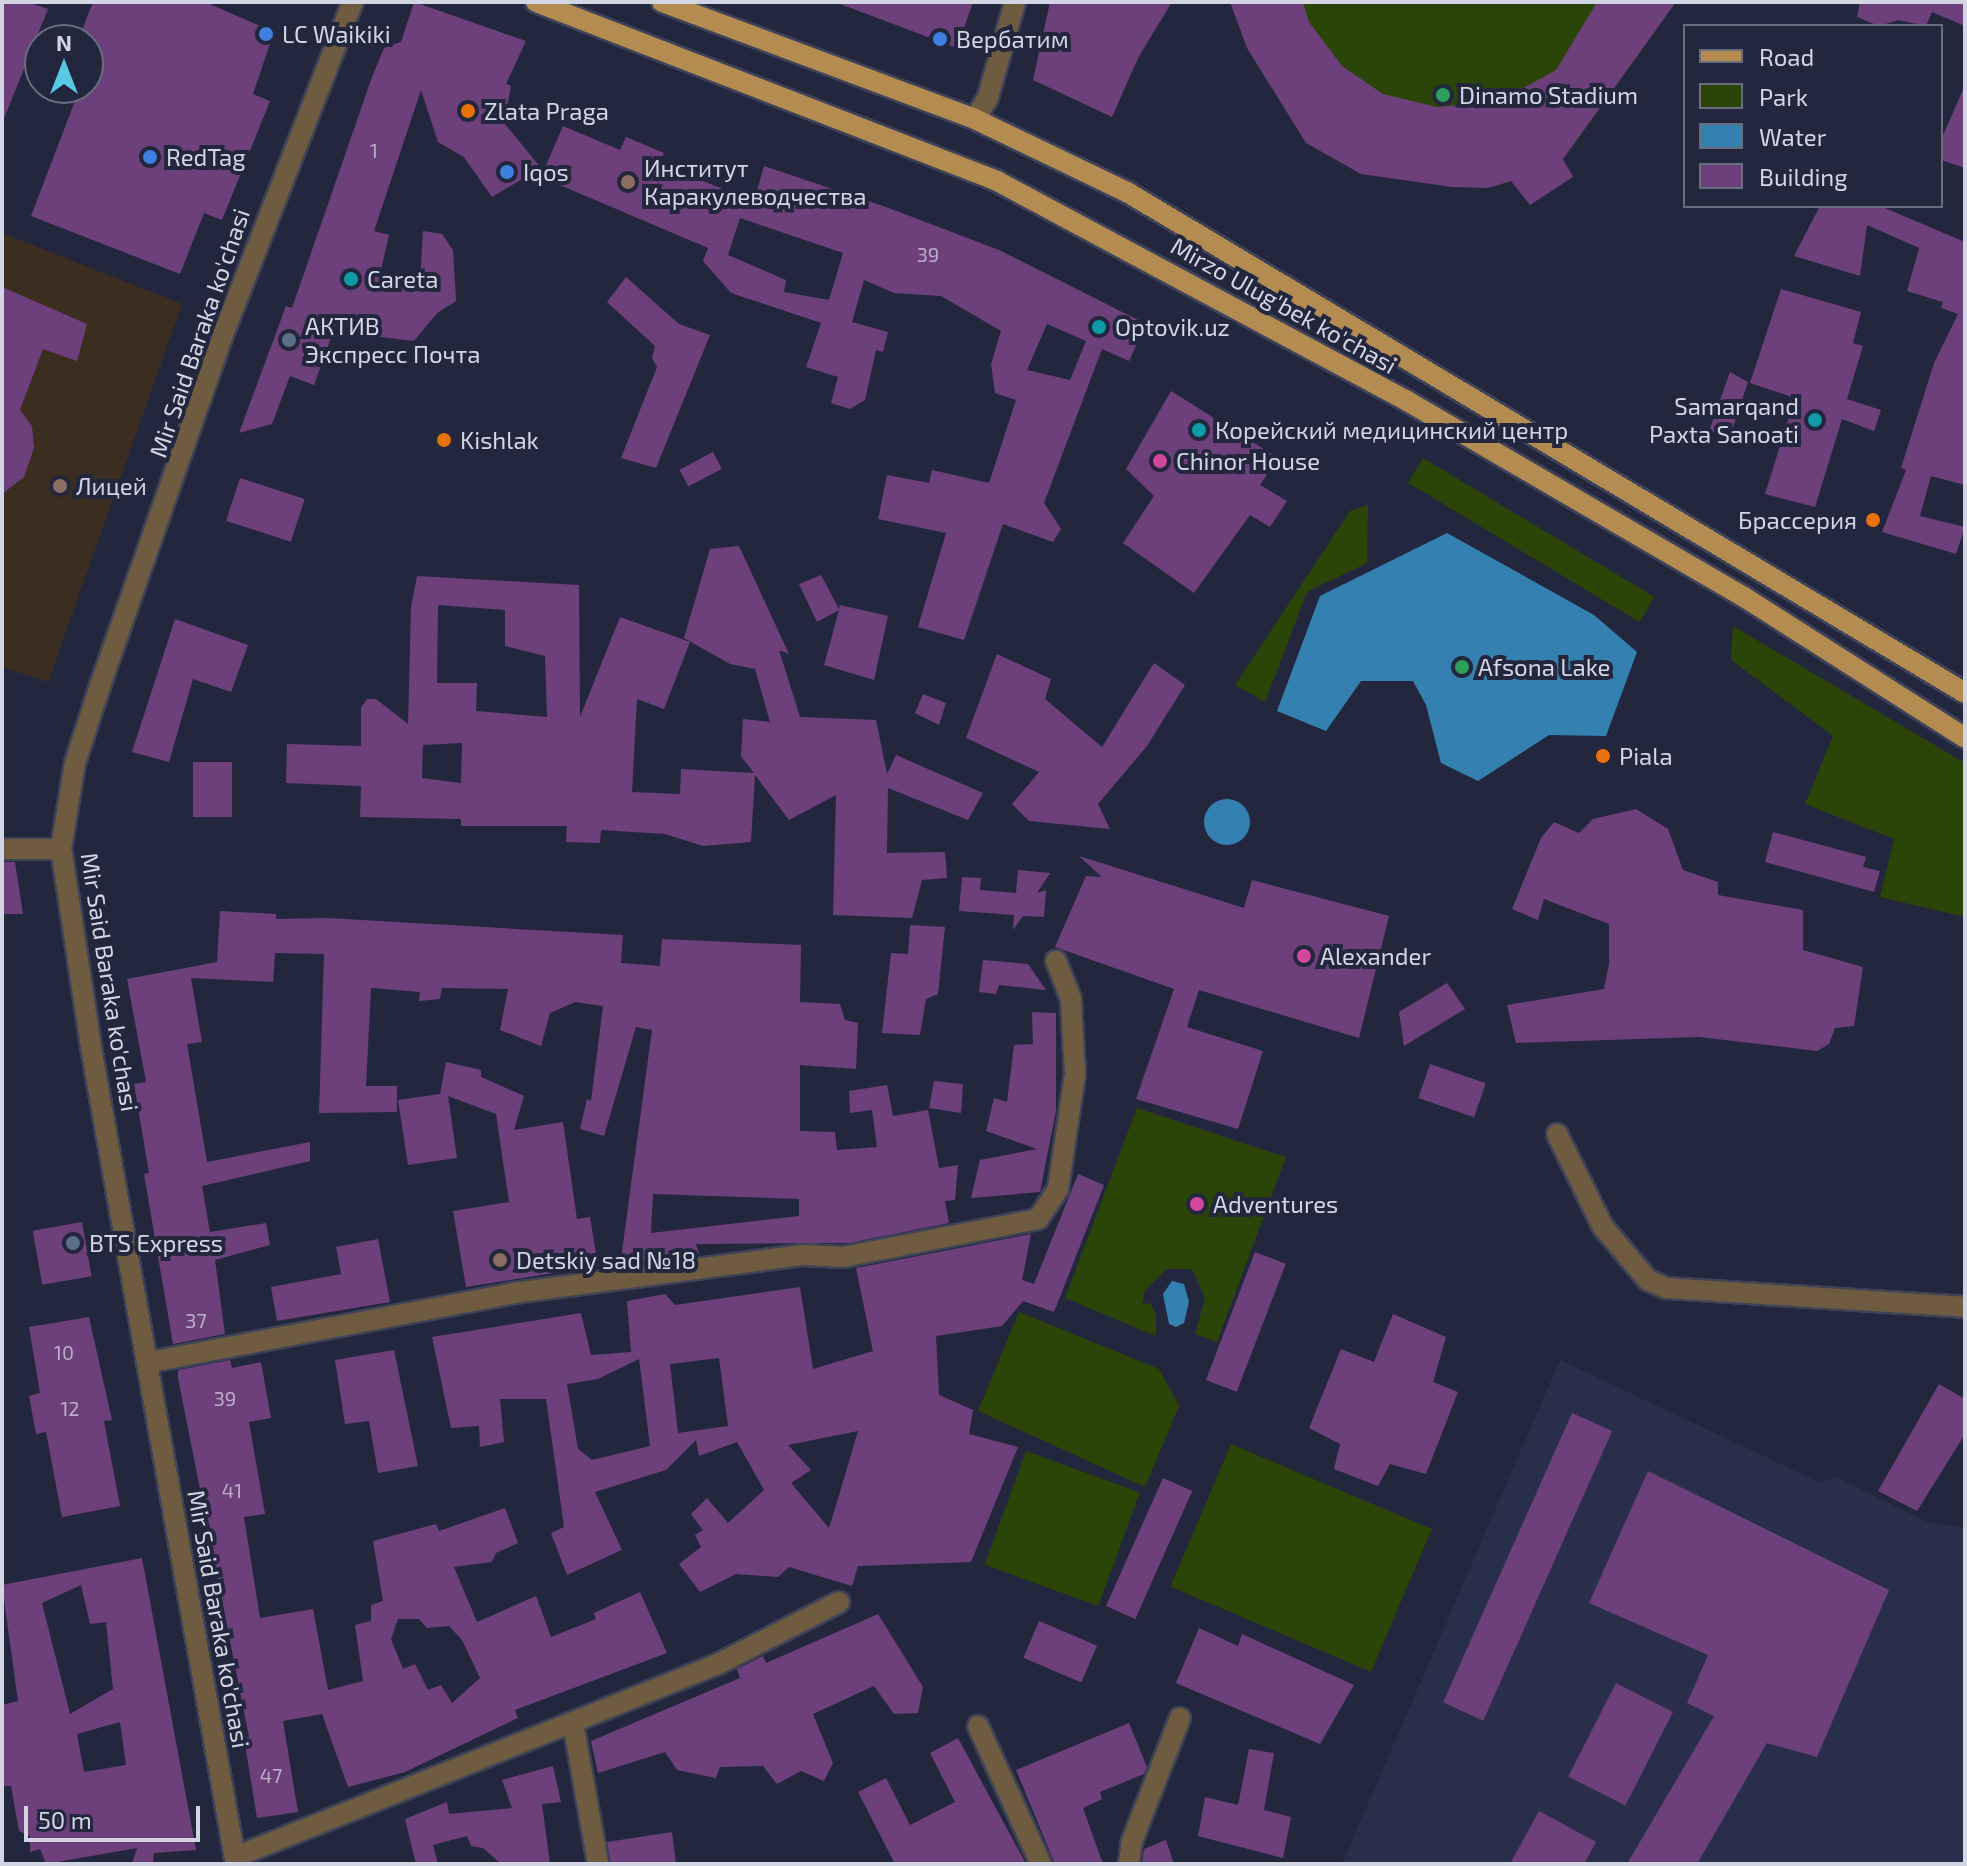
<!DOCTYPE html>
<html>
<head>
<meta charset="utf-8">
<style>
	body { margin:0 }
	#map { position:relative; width:1967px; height:1866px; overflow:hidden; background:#23273d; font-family:"Exo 2",sans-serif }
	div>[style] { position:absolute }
	.built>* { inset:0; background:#292f4b }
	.education>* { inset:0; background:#3c2d21 }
	.green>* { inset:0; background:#2b4508; transform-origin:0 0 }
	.water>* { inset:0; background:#3480b1 }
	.round { border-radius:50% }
	.building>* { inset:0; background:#6d407b; transform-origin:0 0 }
	.roads { filter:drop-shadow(2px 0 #3f4358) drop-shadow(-2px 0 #3f4358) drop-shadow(0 2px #3f4358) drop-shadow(0 -2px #3f4358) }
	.minor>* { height:20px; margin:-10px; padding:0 10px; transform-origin:10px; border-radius:10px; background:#6f5b40 }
	.tertiary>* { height:20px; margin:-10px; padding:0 10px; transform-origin:10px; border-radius:10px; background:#6f5b40 }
	.primary>* { height:20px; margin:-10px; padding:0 10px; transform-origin:10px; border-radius:10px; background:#b48c52 }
	.dots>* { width:22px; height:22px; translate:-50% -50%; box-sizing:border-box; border:4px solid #23273d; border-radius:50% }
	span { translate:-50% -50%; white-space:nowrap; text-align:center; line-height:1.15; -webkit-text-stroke:8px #23273d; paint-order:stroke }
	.number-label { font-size:20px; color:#b9b0ca }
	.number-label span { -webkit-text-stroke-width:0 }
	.poi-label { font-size:24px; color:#d2d6e4 }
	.left { translate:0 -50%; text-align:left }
	.right { translate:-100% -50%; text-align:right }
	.street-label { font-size:24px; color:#d2d6e4 }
	.frame { position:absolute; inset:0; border:4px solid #d2d6e4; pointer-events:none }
	.legend { position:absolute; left:1683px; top:24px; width:260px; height:184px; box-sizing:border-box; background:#23273d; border:2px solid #696d80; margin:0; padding:10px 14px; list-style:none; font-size:24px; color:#d2d6e4 }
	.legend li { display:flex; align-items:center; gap:16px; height:40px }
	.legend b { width:40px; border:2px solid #696d80 }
	.north { position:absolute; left:24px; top:24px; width:80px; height:80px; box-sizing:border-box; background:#23273d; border:2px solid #696d80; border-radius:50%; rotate:0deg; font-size:22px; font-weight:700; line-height:32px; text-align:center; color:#d2d6e4 }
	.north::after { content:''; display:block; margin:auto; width:28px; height:36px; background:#57c9e2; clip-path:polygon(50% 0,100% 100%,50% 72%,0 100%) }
	.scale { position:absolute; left:24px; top:1806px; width:176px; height:36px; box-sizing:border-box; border:4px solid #d2d6e4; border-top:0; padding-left:10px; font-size:24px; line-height:28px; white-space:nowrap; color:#d2d6e4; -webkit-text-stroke:6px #23273d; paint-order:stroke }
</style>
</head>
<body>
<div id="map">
	<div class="built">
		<div style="clip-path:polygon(1560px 1360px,1819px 1482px,1836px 1477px,1927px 1522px,1965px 1528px,1965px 1864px,1342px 1864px)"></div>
	</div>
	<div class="education">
		<div style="clip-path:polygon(2px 233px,182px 304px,48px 682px,2px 667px)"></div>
	</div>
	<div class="green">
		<div style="clip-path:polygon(1231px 2px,1676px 2px,1567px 154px,1529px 176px,1488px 188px,1306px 143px,1247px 48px)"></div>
		<div style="left:1423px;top:458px;width:270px;height:29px;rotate:31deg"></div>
		<div style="clip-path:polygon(1368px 505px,1367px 563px,1307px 592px,1265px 702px,1235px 685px,1350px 511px)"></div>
		<div style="clip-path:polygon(1733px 626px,1965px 763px,1965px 917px,1880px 897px,1894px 839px,1805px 804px,1833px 736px,1731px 660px)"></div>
		<div style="clip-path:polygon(1137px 1108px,1286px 1157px,1217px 1342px,1195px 1334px,1205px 1298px,1192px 1269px,1167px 1269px,1145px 1290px,1142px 1304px,1150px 1303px,1156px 1315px,1156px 1336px,1065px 1298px)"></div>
		<div style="clip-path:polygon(1019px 1312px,1159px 1369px,1179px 1406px,1145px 1487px,978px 1411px)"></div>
		<div style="left:1231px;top:1444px;width:218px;height:155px;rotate:23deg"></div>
		<div style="left:1026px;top:1451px;width:121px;height:121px;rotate:20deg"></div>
	</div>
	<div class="water">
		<div style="clip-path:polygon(1447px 533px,1594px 615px,1637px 652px,1606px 736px,1549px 735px,1478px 781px,1441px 763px,1426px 705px,1413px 681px,1361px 681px,1326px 731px,1277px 711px,1320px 596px)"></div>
		<div class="round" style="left:1204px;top:799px;width:46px;height:46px"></div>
		<div style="clip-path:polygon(1172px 1281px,1184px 1284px,1189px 1302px,1184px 1323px,1176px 1327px,1169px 1324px,1163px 1294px)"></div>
	</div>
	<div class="building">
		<div style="clip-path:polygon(2px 2px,27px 2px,48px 9px,3px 121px)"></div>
		<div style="clip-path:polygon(93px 2px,205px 2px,274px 32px,253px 94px,270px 101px,222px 220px,204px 213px,180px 274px,31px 216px,80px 88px,88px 88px,88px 40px,78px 40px)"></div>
		<div style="clip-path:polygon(414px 2px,526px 41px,506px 84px,511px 86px,504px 123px,541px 168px,492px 197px,464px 157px,438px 142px,421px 90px,374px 231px,389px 235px,380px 274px,420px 284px,423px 231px,442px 234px,453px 250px,456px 301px,437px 313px,414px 341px,373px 336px,337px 321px,314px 385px,290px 376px,272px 424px,239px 433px,286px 306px,292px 308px,372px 77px,384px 48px,401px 42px)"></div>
		<div style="clip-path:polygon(835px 2px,973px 2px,957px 48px)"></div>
		<div style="clip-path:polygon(1050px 2px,1172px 2px,1139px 56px,1112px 117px,1033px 80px)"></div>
		<div style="clip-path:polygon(1230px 2px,1303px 2px,1309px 22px,1342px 66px,1383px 94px,1437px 107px,1500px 101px,1556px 70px,1597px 2px,1676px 2px,1563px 159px,1573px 177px,1530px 205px,1511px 181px,1488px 188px,1452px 187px,1361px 174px,1306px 143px,1247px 48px)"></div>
		<div style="clip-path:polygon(1860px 2px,1965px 2px,1965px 26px,1932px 12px,1926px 26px,1898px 20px,1879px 26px,1857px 17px)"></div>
		<div style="clip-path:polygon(1965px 85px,1965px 168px,1941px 160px,1941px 140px)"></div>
		<div style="clip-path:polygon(evenodd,563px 126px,620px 150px,626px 137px,664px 153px,659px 164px,754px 201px,764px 166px,886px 207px,999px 250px,1146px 324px,1129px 361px,1102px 349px,1044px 503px,1061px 529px,1053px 542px,1003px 524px,964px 640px,918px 627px,946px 533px,878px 519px,887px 475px,929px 483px,932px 470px,989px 483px,1016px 400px,995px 393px,991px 364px,1001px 331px,941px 296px,894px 293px,864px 280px,852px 322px,888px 332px,883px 352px,876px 350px,865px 400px,850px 409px,831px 403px,838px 377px,806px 367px,821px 323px,731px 293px,703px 261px,708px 248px,541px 177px,563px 126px,740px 218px,843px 253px,829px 300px,784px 292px,786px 280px,728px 255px,740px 218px,563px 126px,1047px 324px,1086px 341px,1070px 380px,1027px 370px,1047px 324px)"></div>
		<div style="clip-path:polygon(1820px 206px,1880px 206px,1965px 242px,1965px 485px,1931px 476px,1920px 516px,1965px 527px,1956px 554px,1882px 532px,1906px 470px,1901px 468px,1934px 363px,1958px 314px,1941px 308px,1943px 302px,1907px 291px,1919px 248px,1867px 225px,1860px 276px,1794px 256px)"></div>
		<div style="clip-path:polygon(626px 277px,679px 324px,710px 335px,656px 468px,621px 458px,657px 367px,652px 358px,655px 346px,607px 302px)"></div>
		<div style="clip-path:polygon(2px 287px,87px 324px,77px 361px,43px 349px,20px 410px,32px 426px,34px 448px,24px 477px,2px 494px)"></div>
		<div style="clip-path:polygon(1781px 289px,1861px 312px,1853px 343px,1863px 346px,1847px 399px,1881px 410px,1874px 431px,1842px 419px,1815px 507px,1765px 494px,1795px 398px,1750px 383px)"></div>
		<div style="clip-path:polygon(1730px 372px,1748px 382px,1730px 436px,1709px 431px)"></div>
		<div style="clip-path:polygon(1171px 391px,1278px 458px,1260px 485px,1287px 501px,1270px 527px,1250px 515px,1194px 593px,1123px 543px,1154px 496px,1126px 469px)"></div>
		<div style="left:713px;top:452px;width:19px;height:38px;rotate:62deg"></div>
		<div style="left:240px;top:478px;width:68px;height:45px;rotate:18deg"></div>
		<div style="clip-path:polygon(evenodd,739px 546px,789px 654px,779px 650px,800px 717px,876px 720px,887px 774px,896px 755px,983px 793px,968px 820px,888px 788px,887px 853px,945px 852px,947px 878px,922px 880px,912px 918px,833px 915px,836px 795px,789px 820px,755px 775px,751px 842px,703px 846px,665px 834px,601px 830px,600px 843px,566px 842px,567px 826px,461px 826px,461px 819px,360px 817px,361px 786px,286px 783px,287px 744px,361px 746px,361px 708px,367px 699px,376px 699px,408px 724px,411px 607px,417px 576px,579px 585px,580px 717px,620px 617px,690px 642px,664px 709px,637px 699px,632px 792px,680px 794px,681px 769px,754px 773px,741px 756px,743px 719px,770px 722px,755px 669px,730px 664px,684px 638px,710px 549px,739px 546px,438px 605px,505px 610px,505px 646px,545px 656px,547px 717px,476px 711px,477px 683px,437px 683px,438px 605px,739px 546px,462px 743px,461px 783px,422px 778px,423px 745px,462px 743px)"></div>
		<div style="clip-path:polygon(821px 575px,839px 609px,840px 605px,888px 616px,874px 680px,824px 665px,839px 610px,817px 622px,799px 584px)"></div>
		<div style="clip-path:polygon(175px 619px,248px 645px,231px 692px,193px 679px,169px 762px,132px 752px)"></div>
		<div style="clip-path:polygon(997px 654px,1051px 679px,1045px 699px,1102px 747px,1154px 663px,1185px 685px,1147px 746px,1098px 804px,1110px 829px,1029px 821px,1012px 804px,1039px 772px,966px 738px)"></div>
		<div style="clip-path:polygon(923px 694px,946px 703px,939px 725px,915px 713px)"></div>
		<div style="left:193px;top:762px;width:39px;height:55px"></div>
		<div style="clip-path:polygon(1636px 809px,1668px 829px,1683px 870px,1718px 882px,1718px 895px,1803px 910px,1803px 950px,1863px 967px,1854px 1026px,1835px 1028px,1829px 1044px,1817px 1051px,1699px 1037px,1516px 1043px,1507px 1005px,1604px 989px,1609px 964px,1609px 924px,1544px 899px,1538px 920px,1512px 909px,1541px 838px,1554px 822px,1579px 833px,1593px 819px)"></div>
		<div style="clip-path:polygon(1773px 832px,1866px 857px,1863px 867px,1880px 871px,1874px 892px,1765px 862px)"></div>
		<div style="clip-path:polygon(1079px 856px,1244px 908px,1252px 880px,1389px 916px,1359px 1038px,1199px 990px,1187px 1027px,1263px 1051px,1238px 1129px,1136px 1099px,1174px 989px,1055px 947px,1086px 876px,1102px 877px)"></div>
		<div style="clip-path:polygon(2px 862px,15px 862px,23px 914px,2px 914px)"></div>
		<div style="clip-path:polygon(1018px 870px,1050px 873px,1037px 893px,1046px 890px,1044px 917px,1023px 916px,1013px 930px,1014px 915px,959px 911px,962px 877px,981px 878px,980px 890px,1016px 893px)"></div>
		<div style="clip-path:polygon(evenodd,220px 911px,276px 914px,276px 919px,327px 918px,623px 935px,621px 963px,660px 966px,662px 939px,801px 945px,800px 1002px,840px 1004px,845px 1020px,858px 1023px,856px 1069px,800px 1065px,800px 1131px,835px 1132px,837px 1150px,877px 1147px,872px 1110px,850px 1113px,849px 1091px,887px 1085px,893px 1116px,928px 1110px,939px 1168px,958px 1165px,955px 1200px,945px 1201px,949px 1223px,849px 1243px,696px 1244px,699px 1254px,620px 1266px,652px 1030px,636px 1027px,604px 1136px,580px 1129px,587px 1099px,591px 1101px,603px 1006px,575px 1002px,550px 1013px,541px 1046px,500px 1030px,508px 989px,442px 988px,440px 999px,419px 1001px,420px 992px,371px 988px,366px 1086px,397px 1086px,397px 1112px,319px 1113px,324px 954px,275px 953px,273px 982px,191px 978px,202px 1042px,187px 1044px,207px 1162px,310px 1142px,310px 1161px,202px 1186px,210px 1232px,266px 1223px,270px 1245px,215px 1260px,225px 1334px,173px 1344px,144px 1174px,149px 1173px,134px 1084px,146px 1082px,127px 979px,217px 962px,220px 911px,653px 1194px,799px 1199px,799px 1216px,651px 1233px,653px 1194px)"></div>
		<div style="clip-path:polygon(910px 925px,945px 927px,938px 994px,926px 999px,920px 1035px,882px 1033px,891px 953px,908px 954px)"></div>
		<div style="clip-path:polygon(983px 960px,1028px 964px,1046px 990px,999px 985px,996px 994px,979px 992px)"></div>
		<div style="clip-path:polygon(1447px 983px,1465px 1009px,1404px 1046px,1399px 1012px)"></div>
		<div style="clip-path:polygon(1032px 1012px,1056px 1013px,1056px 1111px,1040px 1192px,971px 1198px,980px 1160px,1037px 1149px,986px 1131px,994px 1098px,1007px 1102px,1014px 1045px,1033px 1044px)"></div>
		<div style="clip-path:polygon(446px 1062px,481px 1070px,481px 1077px,524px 1096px,514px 1130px,563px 1122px,577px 1219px,590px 1217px,598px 1266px,466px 1287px,453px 1211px,509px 1202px,496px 1114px,448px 1096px,457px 1158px,408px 1165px,398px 1100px,440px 1094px)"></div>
		<div style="left:1430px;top:1064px;width:59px;height:36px;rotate:19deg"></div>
		<div style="clip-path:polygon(934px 1081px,963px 1084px,961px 1113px,929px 1108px)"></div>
		<div style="clip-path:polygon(evenodd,1078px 1174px,1104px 1185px,1054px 1312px,1023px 1301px,1002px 1326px,936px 1336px,939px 1395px,973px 1410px,969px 1434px,1018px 1447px,971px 1562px,858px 1566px,852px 1586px,789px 1567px,778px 1577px,736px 1574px,700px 1592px,679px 1564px,701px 1547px,695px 1535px,703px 1530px,691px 1514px,707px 1498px,728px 1523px,764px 1490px,737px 1442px,699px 1456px,696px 1440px,666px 1470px,595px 1492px,622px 1550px,567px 1575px,551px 1533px,564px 1527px,546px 1399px,500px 1399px,504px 1442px,480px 1447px,479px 1426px,451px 1428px,432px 1337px,581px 1313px,591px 1355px,631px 1352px,627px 1301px,665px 1294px,675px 1305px,800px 1287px,813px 1369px,873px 1351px,856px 1268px,1031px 1234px,1022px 1280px,1034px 1284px,1078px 1174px,719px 1358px,728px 1426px,678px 1433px,670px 1364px,719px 1358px,1078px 1174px,639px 1359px,650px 1446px,592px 1460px,578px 1449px,567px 1384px,598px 1379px,639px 1359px,1078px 1174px,858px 1431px,834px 1512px,829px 1528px,791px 1483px,811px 1470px,788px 1445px,858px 1431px)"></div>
		<div style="left:82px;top:1222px;width:55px;height:50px;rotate:80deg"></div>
		<div style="clip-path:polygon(378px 1239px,390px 1302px,277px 1321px,271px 1287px,341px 1274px,336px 1247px)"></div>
		<div style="left:1255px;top:1252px;width:33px;height:137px;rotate:21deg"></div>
		<div style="clip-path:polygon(1393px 1314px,1446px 1337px,1433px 1382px,1458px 1392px,1426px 1474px,1390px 1464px,1378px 1486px,1334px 1469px,1340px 1444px,1309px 1428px,1341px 1349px,1374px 1362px)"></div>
		<div style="clip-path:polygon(89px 1317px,112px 1420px,104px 1421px,120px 1506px,62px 1517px,46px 1432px,36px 1434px,29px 1396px,40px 1393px,29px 1327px)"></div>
		<div style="clip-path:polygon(394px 1350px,418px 1466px,378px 1473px,369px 1421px,345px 1424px,335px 1360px)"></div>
		<div style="clip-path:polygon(evenodd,230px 1360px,232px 1368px,261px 1362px,271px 1418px,249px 1422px,265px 1514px,244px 1517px,260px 1618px,313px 1609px,328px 1690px,363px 1681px,355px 1625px,371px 1621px,371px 1605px,383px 1601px,373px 1541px,436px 1524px,439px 1531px,505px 1508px,518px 1543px,496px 1553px,492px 1562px,454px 1567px,477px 1622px,536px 1596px,551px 1637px,596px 1619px,594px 1613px,640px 1592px,667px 1653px,515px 1710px,518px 1718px,405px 1772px,348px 1787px,322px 1714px,283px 1721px,298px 1812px,257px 1818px,244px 1738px,249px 1737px,178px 1378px,178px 1370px,230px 1360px,398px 1619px,419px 1619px,427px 1628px,449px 1626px,462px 1640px,480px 1678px,452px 1703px,441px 1685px,428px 1690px,415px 1664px,403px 1669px,391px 1639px,398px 1619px)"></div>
		<div style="clip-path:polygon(1939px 1384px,1965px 1399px,1965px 1434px,1917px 1511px,1878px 1491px)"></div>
		<div style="left:1572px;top:1413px;width:44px;height:317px;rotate:24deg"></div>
		<div style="clip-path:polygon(1648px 1471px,1889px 1590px,1817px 1757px,1767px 1743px,1697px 1864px,1627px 1864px,1714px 1716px,1687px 1703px,1708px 1655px,1589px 1603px)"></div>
		<div style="left:1163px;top:1478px;width:32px;height:140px;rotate:24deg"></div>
		<div style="clip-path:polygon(evenodd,142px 1558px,196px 1850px,154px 1853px,153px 1862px,132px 1864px,137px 1848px,46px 1864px,40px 1849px,30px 1852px,30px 1836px,19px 1831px,11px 1786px,2px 1786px,2px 1705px,18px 1701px,2px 1585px,142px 1558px,81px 1585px,90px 1624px,106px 1622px,113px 1689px,70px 1714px,42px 1603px,81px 1585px,142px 1558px,120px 1722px,126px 1765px,84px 1772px,77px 1734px,120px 1722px)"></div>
		<div style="clip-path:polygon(878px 1614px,923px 1687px,918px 1713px,894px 1714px,874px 1686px,813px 1714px,833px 1763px,824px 1781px,801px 1771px,777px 1784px,763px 1766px,720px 1767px,716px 1778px,677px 1770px,665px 1752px,598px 1773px,591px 1741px,740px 1678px,737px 1669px,763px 1656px,766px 1663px)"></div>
		<div style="left:1039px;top:1621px;width:63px;height:40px;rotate:23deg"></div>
		<div style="clip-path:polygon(1199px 1628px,1238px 1646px,1242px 1634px,1354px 1685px,1320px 1744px,1176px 1683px)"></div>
		<div style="left:1616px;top:1683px;width:64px;height:105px;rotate:27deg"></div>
		<div style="clip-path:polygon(1129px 1723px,1147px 1767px,1144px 1774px,1100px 1792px,1102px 1799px,1083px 1808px,1103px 1864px,1055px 1864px,1016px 1770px)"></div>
		<div style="clip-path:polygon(958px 1738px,1026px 1864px,895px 1864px,858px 1792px,886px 1778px,910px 1825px,955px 1802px,930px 1753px)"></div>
		<div style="clip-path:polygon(1249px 1749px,1274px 1753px,1264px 1810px,1291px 1817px,1283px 1858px,1198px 1836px,1205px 1797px,1238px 1805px)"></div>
		<div style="clip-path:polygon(553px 1766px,561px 1802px,542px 1804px,550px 1864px,500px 1863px,483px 1848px,471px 1846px,467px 1836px,433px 1845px,438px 1864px,416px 1864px,405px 1819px,447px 1802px,449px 1814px,512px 1808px,502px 1780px)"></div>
		<div style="clip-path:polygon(1539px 1811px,1596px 1842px,1584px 1864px,1510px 1864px)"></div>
		<div style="clip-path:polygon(672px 1832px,676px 1864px,611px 1864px,607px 1842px)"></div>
		<div style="clip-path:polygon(1166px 1840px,1174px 1864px,1142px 1864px,1144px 1849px)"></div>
	</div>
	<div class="roads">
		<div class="minor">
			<div style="left:975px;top:119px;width:26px;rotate:-59deg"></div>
			<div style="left:988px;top:97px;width:99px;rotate:-74.1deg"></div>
			<div style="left:1557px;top:1134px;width:104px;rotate:63.7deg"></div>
			<div style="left:1603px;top:1227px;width:70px;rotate:49.7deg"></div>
			<div style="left:1648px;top:1280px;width:20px;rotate:24deg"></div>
			<div style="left:1666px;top:1288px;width:300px;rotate:3.6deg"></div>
			<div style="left:150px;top:1362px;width:370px;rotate:-10.7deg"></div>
			<div style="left:514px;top:1293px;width:291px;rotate:-7.5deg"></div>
			<div style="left:803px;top:1255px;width:40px;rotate:2.9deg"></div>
			<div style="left:843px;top:1257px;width:199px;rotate:-11deg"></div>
			<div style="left:1038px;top:1219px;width:36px;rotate:-56deg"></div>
			<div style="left:1058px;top:1189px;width:116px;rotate:-81.6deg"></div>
			<div style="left:1075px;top:1074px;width:75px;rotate:-93.1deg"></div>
			<div style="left:1071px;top:999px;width:41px;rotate:-111.5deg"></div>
			<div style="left:573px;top:1723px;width:143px;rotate:79.9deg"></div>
			<div style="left:978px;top:1726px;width:152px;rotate:65.5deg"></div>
			<div style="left:235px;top:1857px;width:520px;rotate:-21.78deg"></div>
			<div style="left:718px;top:1664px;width:136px;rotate:-27.1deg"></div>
			<div style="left:1129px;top:1864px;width:23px;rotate:-83deg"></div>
			<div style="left:1132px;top:1841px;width:132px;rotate:-68.7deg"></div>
		</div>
		<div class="tertiary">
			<div style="left:2px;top:849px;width:59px"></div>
			<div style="left:236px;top:1864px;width:824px;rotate:-100.07deg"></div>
			<div style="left:92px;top:1053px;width:206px;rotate:-98.6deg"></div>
			<div style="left:61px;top:849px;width:87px;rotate:-80.8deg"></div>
			<div style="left:75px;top:763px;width:84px;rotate:-72deg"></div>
			<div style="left:101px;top:683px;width:377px;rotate:-70.7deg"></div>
			<div style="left:226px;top:327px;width:349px;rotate:-68.7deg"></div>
		</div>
		<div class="primary">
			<div style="left:536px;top:2px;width:495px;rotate:21.2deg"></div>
			<div style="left:997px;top:181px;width:465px;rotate:28.2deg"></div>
			<div style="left:1407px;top:401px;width:390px;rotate:30.2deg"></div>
			<div style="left:1744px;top:597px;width:262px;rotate:32.5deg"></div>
			<div style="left:662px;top:2px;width:334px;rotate:20.5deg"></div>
			<div style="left:975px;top:119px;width:169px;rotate:25.7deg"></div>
			<div style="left:1127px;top:192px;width:976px;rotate:30.87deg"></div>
		</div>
	</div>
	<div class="dots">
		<div style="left:266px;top:34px;background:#3f7fe0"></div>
		<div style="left:940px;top:39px;background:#3f7fe0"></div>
		<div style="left:1443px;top:95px;background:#2e9e5b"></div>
		<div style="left:468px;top:111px;background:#e8710a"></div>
		<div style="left:150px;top:157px;background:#3f7fe0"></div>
		<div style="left:507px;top:172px;background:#3f7fe0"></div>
		<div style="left:628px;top:182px;background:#8d6e63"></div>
		<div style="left:351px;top:279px;background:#0f9aa8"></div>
		<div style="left:1099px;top:327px;background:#0f9aa8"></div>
		<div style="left:289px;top:340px;background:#5c6f8a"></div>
		<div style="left:1815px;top:420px;background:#0f9aa8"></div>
		<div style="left:1199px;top:430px;background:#0f9aa8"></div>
		<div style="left:444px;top:440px;background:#e8710a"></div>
		<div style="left:1160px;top:461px;background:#d1479c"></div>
		<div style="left:60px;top:486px;background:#8d6e63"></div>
		<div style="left:1873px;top:520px;background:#e8710a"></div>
		<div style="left:1462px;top:667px;background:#2e9e5b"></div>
		<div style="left:1603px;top:756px;background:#e8710a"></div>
		<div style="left:1304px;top:956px;background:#d1479c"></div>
		<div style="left:1197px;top:1204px;background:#d1479c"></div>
		<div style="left:73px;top:1243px;background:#5c6f8a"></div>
		<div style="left:500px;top:1260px;background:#8d6e63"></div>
	</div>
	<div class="number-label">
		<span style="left:374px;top:150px">1</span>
		<span style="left:928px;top:254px">39</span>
		<span style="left:196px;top:1320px">37</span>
		<span style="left:64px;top:1352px">10</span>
		<span style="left:225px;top:1398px">39</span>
		<span style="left:70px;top:1408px">12</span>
		<span style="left:232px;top:1490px">41</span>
		<span style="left:271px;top:1775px">47</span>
	</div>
	<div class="poi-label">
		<span class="left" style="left:282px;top:34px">LC Waikiki</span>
		<span class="left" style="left:956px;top:39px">Вербатим</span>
		<span class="left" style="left:1459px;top:95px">Dinamo Stadium</span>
		<span class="left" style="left:484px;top:111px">Zlata Praga</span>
		<span class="left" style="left:166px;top:157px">RedTag</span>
		<span class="left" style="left:644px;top:182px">Институт<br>Каракулеводчества</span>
		<span class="left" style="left:523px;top:172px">Iqos</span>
		<span class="left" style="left:367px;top:279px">Careta</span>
		<span class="left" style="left:305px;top:340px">АКТИВ<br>Экспресс Почта</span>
		<span class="left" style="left:1115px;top:327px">Optovik.uz</span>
		<span class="right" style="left:1799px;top:420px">Samarqand<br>Paxta Sanoati</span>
		<span class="left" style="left:1215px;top:430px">Корейский медицинский центр</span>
		<span class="left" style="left:460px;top:440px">Kishlak</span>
		<span class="left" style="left:1176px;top:461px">Chinor House</span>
		<span class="left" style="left:76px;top:486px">Лицей</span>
		<span class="right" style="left:1857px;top:520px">Брассерия</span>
		<span class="left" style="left:1478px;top:667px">Afsona Lake</span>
		<span class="left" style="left:1619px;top:756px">Piala</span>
		<span class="left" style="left:1320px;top:956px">Alexander</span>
		<span class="left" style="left:1213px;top:1204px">Adventures</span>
		<span class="left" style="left:89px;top:1243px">BTS Express</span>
		<span class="left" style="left:516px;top:1260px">Detskiy sad №18</span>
	</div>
	<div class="street-label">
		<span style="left:1284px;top:305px;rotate:29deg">Mirzo Ulug'bek ko'chasi</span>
		<span style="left:199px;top:333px;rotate:-71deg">Mir Said Baraka ko'chasi</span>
		<span style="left:110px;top:982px;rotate:81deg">Mir Said Baraka ko'chasi</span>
		<span style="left:219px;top:1619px;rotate:80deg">Mir Said Baraka ko'chasi</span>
	</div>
	<div class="frame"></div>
	<ul class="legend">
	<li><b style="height:10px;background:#b48c52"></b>Road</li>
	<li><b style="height:22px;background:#2b4508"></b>Park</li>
	<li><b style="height:22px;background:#3480b1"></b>Water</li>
	<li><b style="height:22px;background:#6d407b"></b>Building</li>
	</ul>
	<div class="north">N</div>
	<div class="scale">50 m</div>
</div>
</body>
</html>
